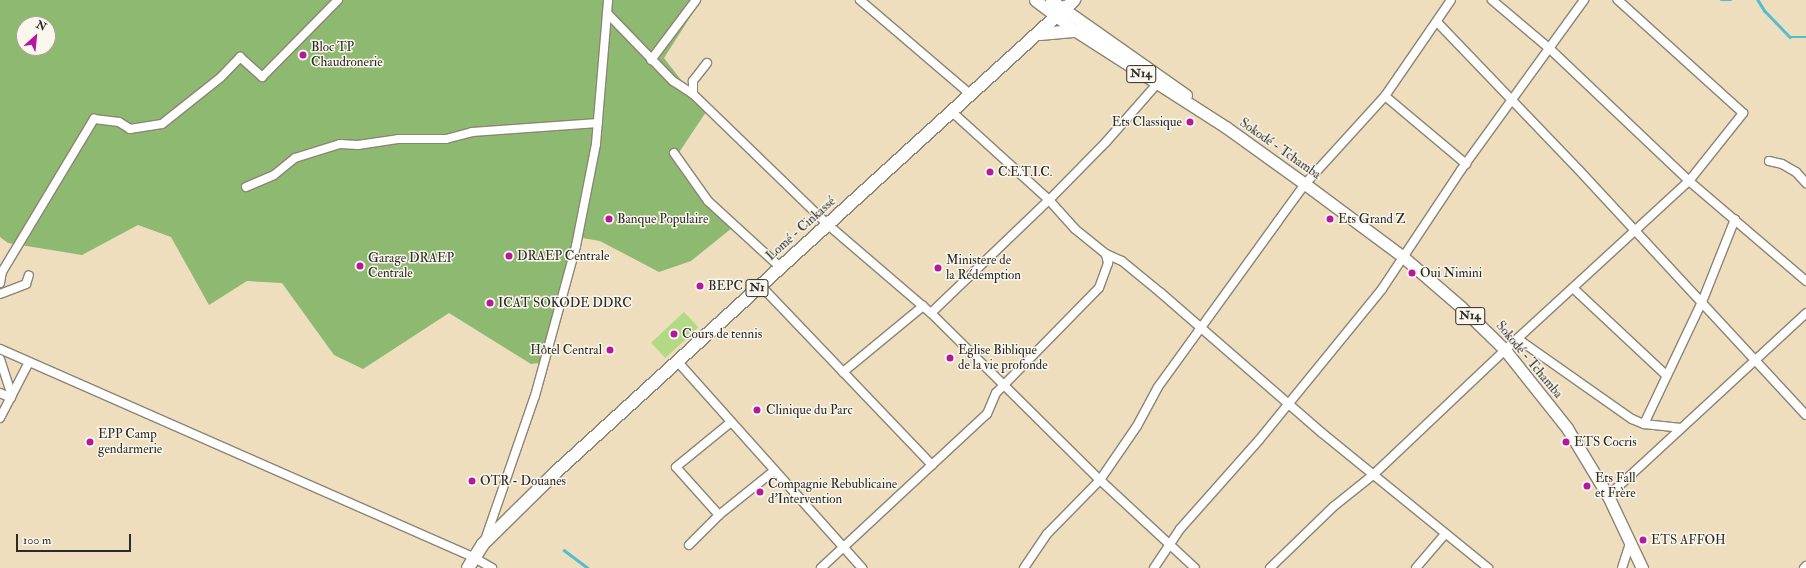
<!DOCTYPE html>
<html>
<head>
<meta charset="utf-8">
<style>
	body { margin:0 }
	#map { position:relative; width:1806px; height:568px; overflow:hidden; background:#eedebd; font-family:"IM FELL Double Pica",serif }
	div>[style] { position:absolute }
	.green>* { inset:0; background:#b2d983; transform-origin:0 0 }
	.forest>* { inset:0; background:#8db971 }
	.stream>* { height:2.5px; margin:-1.25px; padding:0 1.25px; transform-origin:1.25px; border-radius:1.25px; background:#53bdce }
	.roads { filter:drop-shadow(1px 0 #8c8474) drop-shadow(-1px 0 #8c8474) drop-shadow(0 1px #8c8474) drop-shadow(0 -1px #8c8474) }
	.minor>* { height:8px; margin:-4px; padding:0 4px; transform-origin:4px; border-radius:4px; background:#fff }
	.major>* { height:11px; margin:-5.5px; padding:0 5.5px; transform-origin:5.5px; border-radius:5.5px; background:#fff }
	.highway>* { height:12px; margin:-6px; padding:0 6px; transform-origin:6px; border-radius:6px; background:#fff }
	.dots>* { width:11px; height:11px; translate:-50% -50%; box-sizing:border-box; border:2px solid #fbf7ec; border-radius:50% }
	span { translate:-50% -50%; white-space:nowrap; text-align:center; line-height:1.15; -webkit-text-stroke:3px #fbf7ec; paint-order:stroke }
	.shield-label span { padding:1px 3px; background:#fbf7ec; border:1px solid; border-radius:3px; -webkit-text-stroke-width:0 }
	.shield-label { font-size:12px; color:#2b2b2b; font-weight:700 }
	.poi-label { font-size:13px; color:#2b2b2b }
	.left { translate:0 -50%; text-align:left }
	.right { translate:-100% -50%; text-align:right }
	.street-label { font-size:13px; color:#2b2b2b }
	.north { position:absolute; left:16px; top:16px; width:40px; height:40px; box-sizing:border-box; background:#fbf7ec; border:1px solid #a8a59f; border-radius:50%; rotate:27deg; font-size:11px; font-weight:700; line-height:16px; text-align:center; color:#2b2b2b }
	.north::after { content:''; display:block; margin:auto; width:14px; height:18px; background:#b5179e; clip-path:polygon(50% 0,100% 100%,50% 72%,0 100%) }
	.scale { position:absolute; left:16px; top:534px; width:115px; height:18px; box-sizing:border-box; border:2px solid #2b2b2b; border-top:0; padding-left:5px; font-size:12px; line-height:14px; white-space:nowrap; color:#2b2b2b; -webkit-text-stroke:3px #fbf7ec; paint-order:stroke }
</style>
</head>
<body>
<div id="map">
	<div class="green">
		<div style="left:684px;top:312px;width:21px;height:45px;rotate:47deg"></div>
	</div>
	<div class="forest">
		<div style="clip-path:polygon(evenodd,0 0,701px 0,664px 58px,706px 112px,674px 160px,732px 228px,691px 261px,659px 272px,600px 241px,576px 237px,539px 363px,531px 364px,449px 313px,363px 369px,334px 355px,282px 283px,247px 281px,209px 305px,171px 237px,138px 225px,82px 255px,8px 243px,0 237px,0 0,24px 24px,48px 24px,48px 48px,24px 48px,24px 24px)"></div>
	</div>
	<div class="stream">
		<div style="left:1721px;top:0;width:10px"></div>
		<div style="left:1758px;top:0;width:13px;rotate:58deg"></div>
		<div style="left:1765px;top:11px;width:36px;rotate:46deg"></div>
		<div style="left:1790px;top:37px;width:16px"></div>
		<div style="left:564px;top:550px;width:30px;rotate:37deg"></div>
	</div>
	<div class="roads">
		<div class="minor">
			<div style="left:860px;top:0;width:145px;rotate:40.5deg"></div>
			<div style="left:1492px;top:0;width:76px;rotate:40.2deg"></div>
			<div style="left:1550px;top:49px;width:192px;rotate:43.5deg"></div>
			<div style="left:1689px;top:181px;width:154px;rotate:40.5deg"></div>
			<div style="left:607px;top:13px;width:95px;rotate:45.9deg"></div>
			<div style="left:673px;top:81px;width:24px;rotate:33deg"></div>
			<div style="left:1437px;top:22px;width:204px;rotate:46.2deg"></div>
			<div style="left:1578px;top:169px;width:335px;rotate:47.2deg"></div>
			<div style="left:651px;top:60px;width:75px;rotate:-53.1deg"></div>
			<div style="left:707px;top:63px;width:23px;rotate:128deg"></div>
			<div style="left:693px;top:81px;width:13px;rotate:90deg"></div>
			<div style="left:693px;top:94px;width:187px;rotate:44.1deg"></div>
			<div style="left:827px;top:224px;width:137px;rotate:40.6deg"></div>
			<div style="left:931px;top:313px;width:238px;rotate:44.7deg"></div>
			<div style="left:1100px;top:480px;width:129px;rotate:42.8deg"></div>
			<div style="left:1385px;top:96px;width:106px;rotate:40deg"></div>
			<div style="left:951px;top:111px;width:132px;rotate:42.2deg"></div>
			<div style="left:1049px;top:200px;width:39px;rotate:48deg"></div>
			<div style="left:1075px;top:229px;width:40px;rotate:39deg"></div>
			<div style="left:1106px;top:254px;width:17px;rotate:24deg"></div>
			<div style="left:1122px;top:261px;width:50px;rotate:39.4deg"></div>
			<div style="left:1161px;top:293px;width:213px;rotate:41deg"></div>
			<div style="left:1322px;top:433px;width:214px;rotate:39.1deg"></div>
			<div style="left:674px;top:153px;width:59px;rotate:54.7deg"></div>
			<div style="left:708px;top:201px;width:98px;rotate:42.5deg"></div>
			<div style="left:1769px;top:161px;width:13px;rotate:13deg"></div>
			<div style="left:1782px;top:164px;width:16px;rotate:30deg"></div>
			<div style="left:1796px;top:172px;width:15px;rotate:48deg"></div>
			<div style="left:246px;top:187px;width:30px;rotate:-23deg"></div>
			<div style="left:274px;top:175px;width:27px;rotate:-39deg"></div>
			<div style="left:295px;top:158px;width:47px;rotate:-17.3deg"></div>
			<div style="left:340px;top:144px;width:18px;rotate:3deg"></div>
			<div style="left:358px;top:145px;width:40px;rotate:-8.5deg"></div>
			<div style="left:398px;top:139px;width:48px"></div>
			<div style="left:446px;top:139px;width:27px;rotate:-15deg"></div>
			<div style="left:472px;top:132px;width:126px;rotate:-4.1deg"></div>
			<div style="left:0;top:283px;width:11px;rotate:-80deg"></div>
			<div style="left:2px;top:272px;width:179px;rotate:-59deg"></div>
			<div style="left:94px;top:119px;width:25px;rotate:7deg"></div>
			<div style="left:119px;top:122px;width:13px;rotate:32deg"></div>
			<div style="left:130px;top:129px;width:32px;rotate:-9deg"></div>
			<div style="left:162px;top:124px;width:75px;rotate:-38.5deg"></div>
			<div style="left:221px;top:77px;width:28px;rotate:-46deg"></div>
			<div style="left:240px;top:57px;width:30px;rotate:42deg"></div>
			<div style="left:262px;top:77px;width:108px;rotate:-45.4deg"></div>
			<div style="left:760px;top:285px;width:249px;rotate:46.3deg"></div>
			<div style="left:1574px;top:289px;width:127px;rotate:43.1deg"></div>
			<div style="left:0;top:294px;width:28px;rotate:-21deg"></div>
			<div style="left:26px;top:284px;width:9px;rotate:-72deg"></div>
			<div style="left:931px;top:313px;width:163px;rotate:-43.8deg"></div>
			<div style="left:1049px;top:200px;width:81px;rotate:-45.5deg"></div>
			<div style="left:1106px;top:142px;width:77px;rotate:-48.7deg"></div>
			<div style="left:1518px;top:339px;width:139px;rotate:35.1deg"></div>
			<div style="left:1632px;top:419px;width:13px;rotate:23deg"></div>
			<div style="left:1644px;top:424px;width:37px;rotate:6deg"></div>
			<div style="left:0;top:349px;width:517px;rotate:23.74deg"></div>
			<div style="left:473px;top:557px;width:22px;rotate:30deg"></div>
			<div style="left:0;top:359px;width:38px;rotate:72deg"></div>
			<div style="left:677px;top:361px;width:278px;rotate:48.2deg"></div>
			<div style="left:843px;top:372px;width:104px;rotate:-39.5deg"></div>
			<div style="left:0;top:393px;width:12px;rotate:24deg"></div>
			<div style="left:0;top:418px;width:63px;rotate:-62.6deg"></div>
			<div style="left:1644px;top:424px;width:135px;rotate:-64.6deg"></div>
			<div style="left:1702px;top:302px;width:89px;rotate:-68.3deg"></div>
			<div style="left:1608px;top:496px;width:270px;rotate:-42.7deg"></div>
			<div style="left:719px;top:515px;width:64px;rotate:-131.9deg"></div>
			<div style="left:676px;top:467px;width:71px;rotate:-39.3deg"></div>
			<div style="left:485px;top:540px;width:152px;rotate:-70.9deg"></div>
			<div style="left:535px;top:396px;width:156px;rotate:-74.7deg"></div>
			<div style="left:576px;top:246px;width:104px;rotate:-78.9deg"></div>
			<div style="left:596px;top:144px;width:144px;rotate:-85.2deg"></div>
			<div style="left:689px;top:545px;width:42px;rotate:-45deg"></div>
			<div style="left:719px;top:515px;width:70px;rotate:-38.7deg"></div>
			<div style="left:821px;top:568px;width:226px;rotate:-42.9deg"></div>
			<div style="left:987px;top:414px;width:23px;rotate:-67deg"></div>
			<div style="left:996px;top:393px;width:147px;rotate:-45.6deg"></div>
			<div style="left:1099px;top:288px;width:27px;rotate:-70deg"></div>
			<div style="left:1108px;top:263px;width:9px;rotate:-103deg"></div>
			<div style="left:1024px;top:568px;width:41px;rotate:-55.9deg"></div>
			<div style="left:1047px;top:534px;width:76px;rotate:-45.5deg"></div>
			<div style="left:1100px;top:480px;width:65px;rotate:-55.6deg"></div>
			<div style="left:1137px;top:426px;width:44px;rotate:-61.7deg"></div>
			<div style="left:1158px;top:387px;width:205px;rotate:-54.1deg"></div>
			<div style="left:1278px;top:221px;width:46px;rotate:-53.9deg"></div>
			<div style="left:1305px;top:184px;width:119px;rotate:-47.7deg"></div>
			<div style="left:1385px;top:96px;width:116px;rotate:-55.5deg"></div>
			<div style="left:1154px;top:568px;width:47px;rotate:-56.3deg"></div>
			<div style="left:1180px;top:529px;width:119px;rotate:-48.4deg"></div>
			<div style="left:1259px;top:440px;width:195px;rotate:-50.8deg"></div>
			<div style="left:1382px;top:289px;width:143px;rotate:-56.4deg"></div>
			<div style="left:1461px;top:170px;width:210px;rotate:-54.1deg"></div>
			<div style="left:1270px;top:568px;width:88px;rotate:-44.1deg"></div>
			<div style="left:1333px;top:507px;width:51px;rotate:-38.7deg"></div>
			<div style="left:1373px;top:475px;width:182px;rotate:-43.4deg"></div>
			<div style="left:1505px;top:350px;width:250px;rotate:-42.6deg"></div>
			<div style="left:1689px;top:181px;width:87px;rotate:-51.5deg"></div>
			<div style="left:1743px;top:113px;width:169px;rotate:-137.9deg"></div>
			<div style="left:1416px;top:568px;width:45px;rotate:-49.5deg"></div>
			<div style="left:1622px;top:568px;width:26px;rotate:-72deg"></div>
			<div style="left:1804px;top:568px;width:3px;rotate:-45deg"></div>
		</div>
		<div class="major">
			<div style="left:1035px;top:0;width:51px;rotate:37.1deg"></div>
			<div style="left:1076px;top:31px;width:179px;rotate:32.7deg"></div>
			<div style="left:1227px;top:128px;width:96px;rotate:35.7deg"></div>
			<div style="left:1305px;top:184px;width:121px;rotate:36.6deg"></div>
			<div style="left:1402px;top:256px;width:78px;rotate:40.8deg"></div>
			<div style="left:1461px;top:307px;width:62px;rotate:44.3deg"></div>
			<div style="left:1505px;top:350px;width:100px;rotate:51.5deg"></div>
			<div style="left:1567px;top:428px;width:79px;rotate:58.9deg"></div>
			<div style="left:1608px;top:496px;width:80px;rotate:64.7deg"></div>
			<div style="left:1051px;top:0;width:165px;rotate:35.1deg"></div>
		</div>
		<div class="highway">
			<div style="left:1040px;top:34px;width:36px;rotate:-5deg"></div>
			<div style="left:468px;top:568px;width:28px;rotate:-58deg"></div>
			<div style="left:483px;top:544px;width:103px;rotate:-44.6deg"></div>
			<div style="left:556px;top:472px;width:701px;rotate:-42.34deg"></div>
		</div>
	</div>
	<div class="dots">
		<div style="left:303px;top:55px;background:#b5179e"></div>
		<div style="left:1190px;top:122px;background:#b5179e"></div>
		<div style="left:990px;top:172px;background:#b5179e"></div>
		<div style="left:609px;top:219px;background:#b5179e"></div>
		<div style="left:1330px;top:219px;background:#b5179e"></div>
		<div style="left:509px;top:256px;background:#b5179e"></div>
		<div style="left:360px;top:266px;background:#b5179e"></div>
		<div style="left:938px;top:268px;background:#b5179e"></div>
		<div style="left:1412px;top:273px;background:#b5179e"></div>
		<div style="left:700px;top:286px;background:#b5179e"></div>
		<div style="left:490px;top:303px;background:#b5179e"></div>
		<div style="left:674px;top:334px;background:#b5179e"></div>
		<div style="left:610px;top:350px;background:#b5179e"></div>
		<div style="left:950px;top:358px;background:#b5179e"></div>
		<div style="left:757px;top:410px;background:#b5179e"></div>
		<div style="left:90px;top:442px;background:#b5179e"></div>
		<div style="left:1566px;top:442px;background:#b5179e"></div>
		<div style="left:472px;top:481px;background:#b5179e"></div>
		<div style="left:1587px;top:486px;background:#b5179e"></div>
		<div style="left:760px;top:492px;background:#b5179e"></div>
		<div style="left:1643px;top:540px;background:#b5179e"></div>
	</div>
	<div class="shield-label">
		<span style="left:1141px;top:74px">N14</span>
		<span style="left:757px;top:288px">N1</span>
		<span style="left:1470px;top:316px">N14</span>
	</div>
	<div class="poi-label">
		<span class="left" style="left:311px;top:55px">Bloc TP<br>Chaudronerie</span>
		<span class="right" style="left:1182px;top:122px">Ets Classique</span>
		<span class="left" style="left:998px;top:172px">C.E.T.I.C.</span>
		<span class="left" style="left:617px;top:219px">Banque Populaire</span>
		<span class="left" style="left:1338px;top:219px">Ets Grand Z</span>
		<span class="left" style="left:517px;top:256px">DRAEP Centrale</span>
		<span class="left" style="left:368px;top:266px">Garage DRAEP<br>Centrale</span>
		<span class="left" style="left:946px;top:268px">Ministere de<br>la Rédemption</span>
		<span class="left" style="left:1420px;top:273px">Oui Nimini</span>
		<span class="left" style="left:708px;top:286px">BEPC</span>
		<span class="left" style="left:498px;top:303px">ICAT SOKODE DDRC</span>
		<span class="left" style="left:682px;top:334px">Cours de tennis</span>
		<span class="right" style="left:602px;top:350px">Hôtel Central</span>
		<span class="left" style="left:958px;top:358px">Eglise Biblique<br>de la vie profonde</span>
		<span class="left" style="left:766px;top:410px">Clinique du Parc</span>
		<span class="left" style="left:98px;top:442px">EPP Camp<br>gendarmerie</span>
		<span class="left" style="left:1574px;top:442px">ETS Cocris</span>
		<span class="left" style="left:1595px;top:486px">Ets Fall<br>et Frère</span>
		<span class="left" style="left:480px;top:481px">OTR - Douanes</span>
		<span class="left" style="left:768px;top:492px">Compagnie Rebublicaine<br>d'Intervention</span>
		<span class="left" style="left:1651px;top:540px">ETS AFFOH</span>
	</div>
	<div class="street-label">
		<span style="left:1280px;top:149px;rotate:35deg">Sokodé - Tchamba</span>
		<span style="left:801px;top:229px;rotate:-42deg">Lomé - Cinkassé</span>
		<span style="left:1529px;top:360px;rotate:50deg">Sokodé - Tchamba</span>
	</div>
	<div class="north">N</div>
	<div class="scale">100 m</div>
</div>
</body>
</html>
